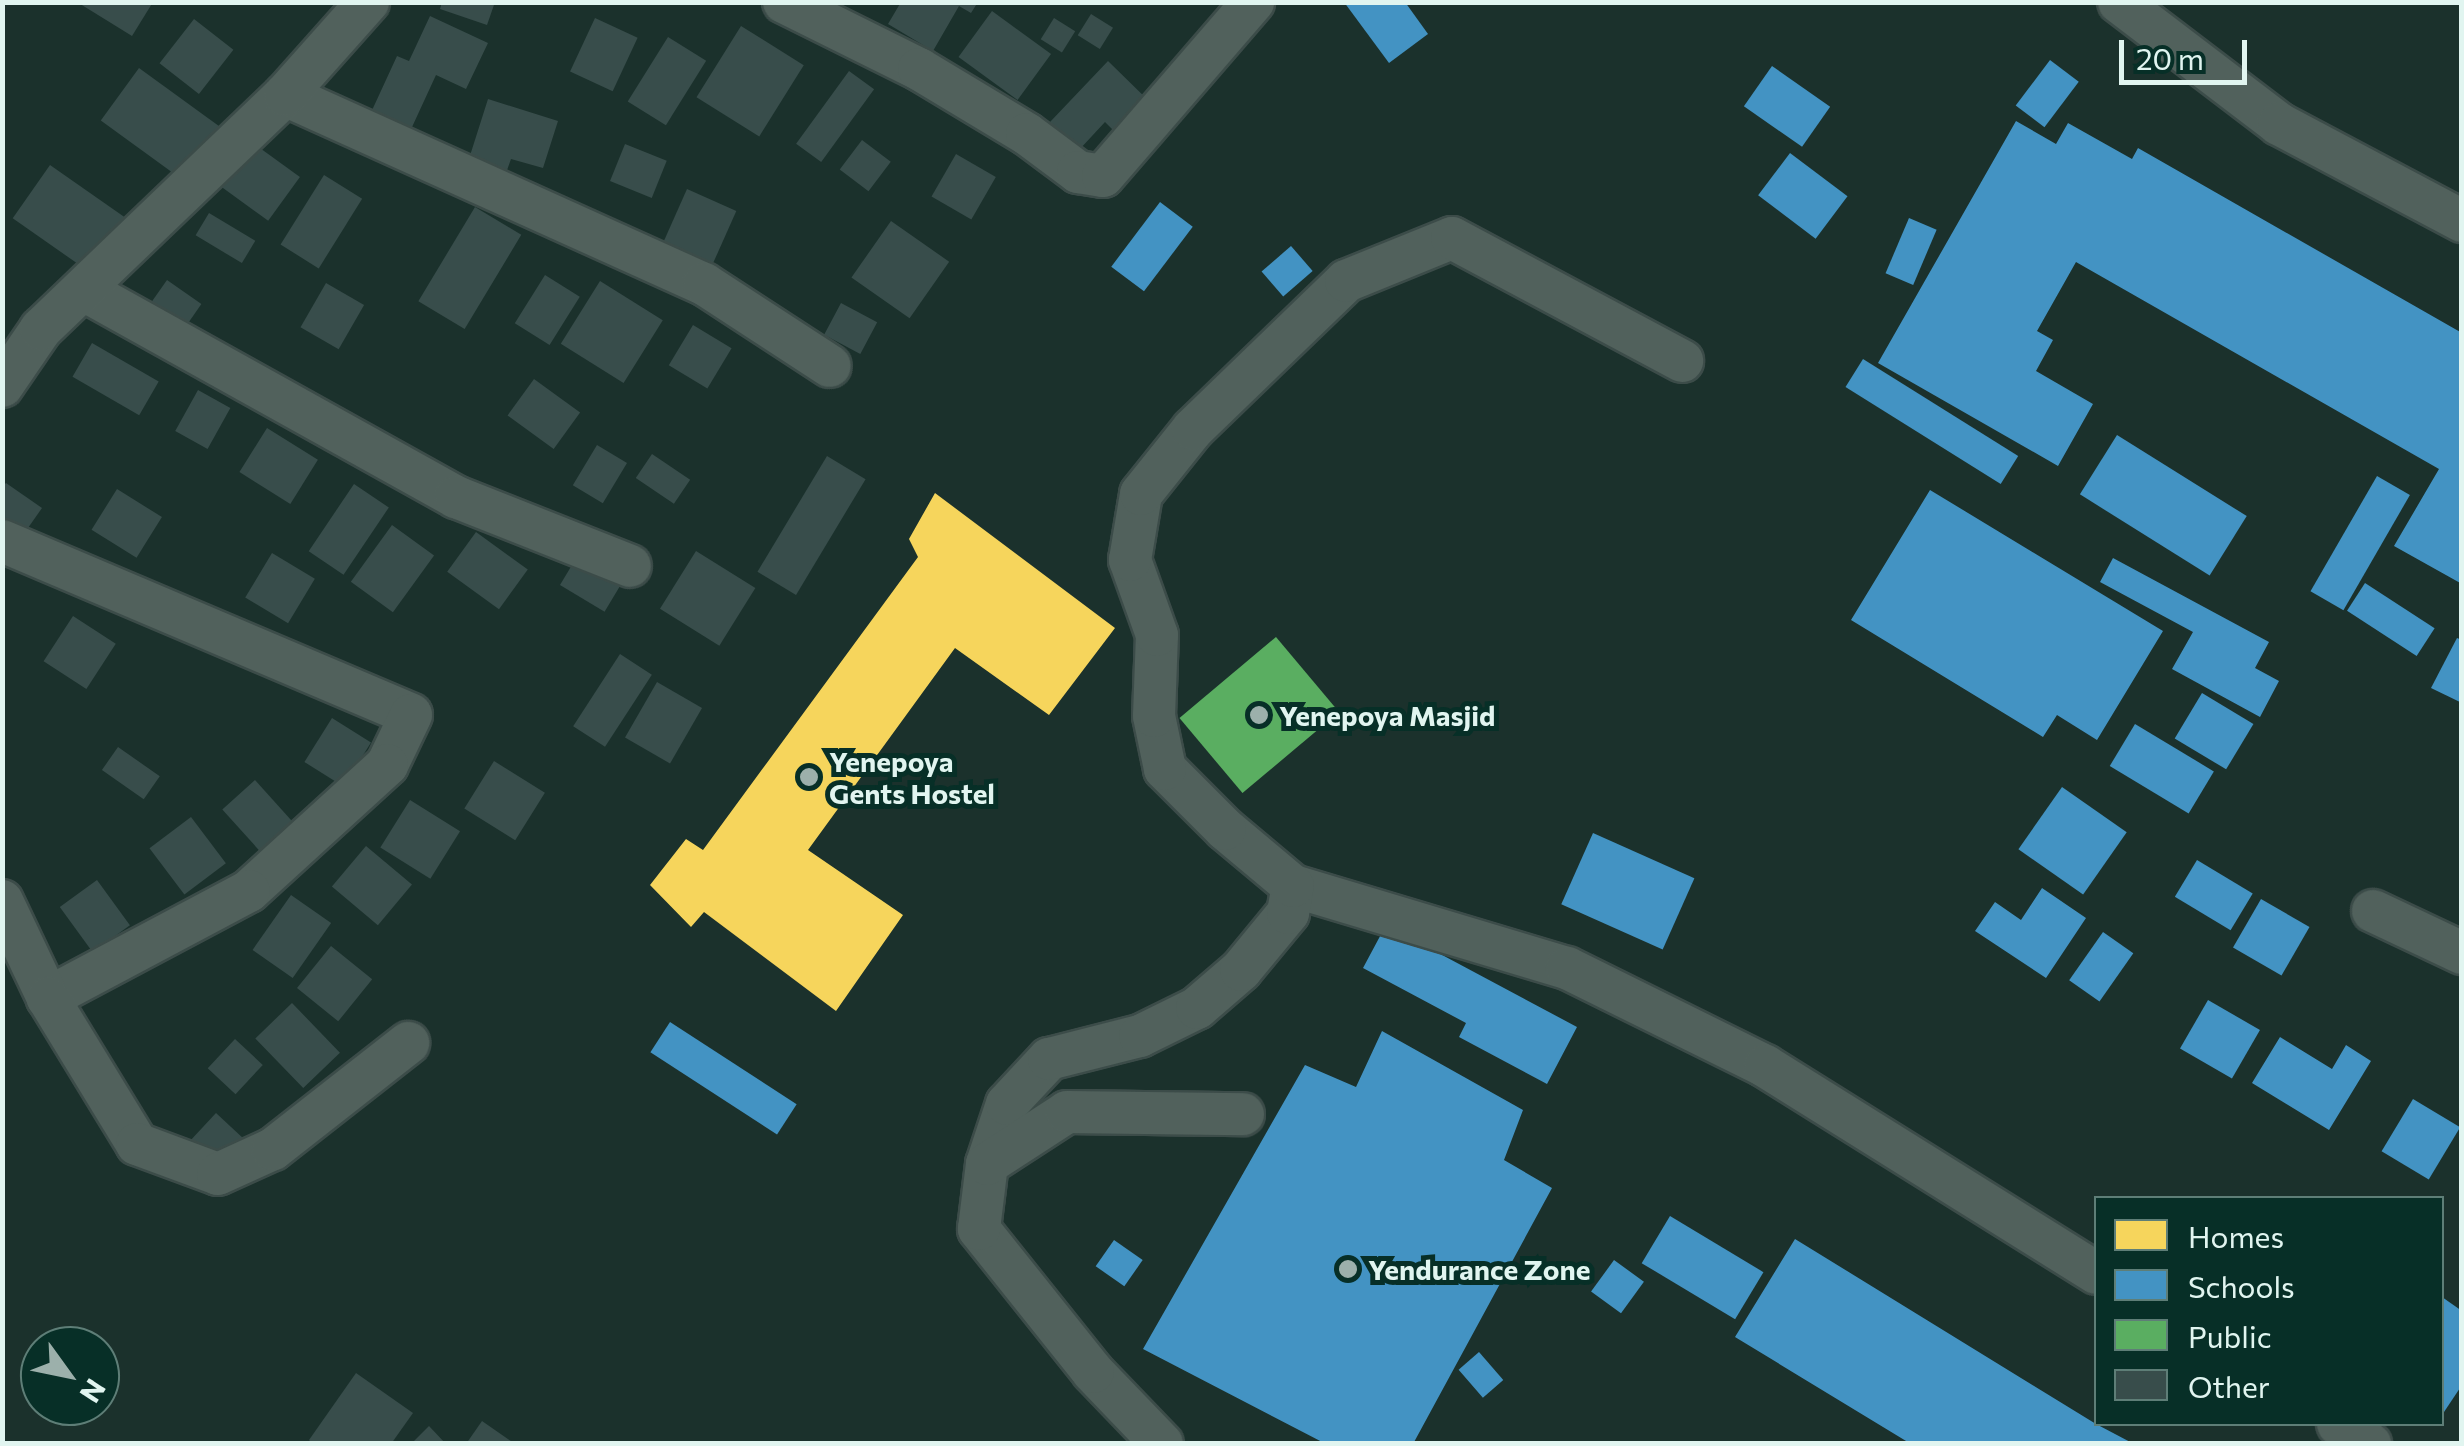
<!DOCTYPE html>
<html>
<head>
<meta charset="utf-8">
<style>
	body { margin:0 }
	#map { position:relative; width:2464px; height:1446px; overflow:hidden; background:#1b312c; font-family:Commissioner,sans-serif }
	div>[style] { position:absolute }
	.homes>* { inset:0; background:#f6d55c }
	.schools>* { inset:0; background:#4393c3; transform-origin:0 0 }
	.public>* { inset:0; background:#5aae61; transform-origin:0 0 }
	.building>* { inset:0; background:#384d4b; transform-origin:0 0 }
	.roads { filter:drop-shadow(2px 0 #3c4c49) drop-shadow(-2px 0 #3c4c49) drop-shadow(0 2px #3c4c49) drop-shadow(0 -2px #3c4c49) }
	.minor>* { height:42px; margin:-21px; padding:0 21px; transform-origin:21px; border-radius:21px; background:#51615c }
	.dots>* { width:28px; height:28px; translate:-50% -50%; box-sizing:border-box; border:5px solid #072f27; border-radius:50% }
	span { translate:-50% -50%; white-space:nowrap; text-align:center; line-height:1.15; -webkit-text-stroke:10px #072f27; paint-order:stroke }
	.poi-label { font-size:28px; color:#e1f5f0; font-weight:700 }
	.left { translate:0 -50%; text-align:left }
	.frame { position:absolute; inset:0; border:5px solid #e1f5f0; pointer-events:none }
	.legend { position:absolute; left:2094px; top:1196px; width:350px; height:230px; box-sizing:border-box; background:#072f27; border:2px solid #5e7e77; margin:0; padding:12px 18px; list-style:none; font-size:30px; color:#e1f5f0 }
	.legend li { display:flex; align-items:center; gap:20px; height:50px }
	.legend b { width:50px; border:2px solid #5e7e77 }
	.north { position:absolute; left:20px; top:1326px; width:100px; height:100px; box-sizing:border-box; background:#072f27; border:2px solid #5e7e77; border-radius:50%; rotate:123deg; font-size:28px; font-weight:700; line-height:40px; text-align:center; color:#e1f5f0 }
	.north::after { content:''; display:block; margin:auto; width:35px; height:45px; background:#9cb0ab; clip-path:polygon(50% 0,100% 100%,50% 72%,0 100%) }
	.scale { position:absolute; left:2119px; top:40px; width:128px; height:45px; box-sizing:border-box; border:5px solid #e1f5f0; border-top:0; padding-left:12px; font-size:30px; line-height:35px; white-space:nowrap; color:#e1f5f0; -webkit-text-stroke:8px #072f27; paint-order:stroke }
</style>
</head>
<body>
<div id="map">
	<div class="homes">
		<div style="clip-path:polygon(935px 493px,1115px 628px,1049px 715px,955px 648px,808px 850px,903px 915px,836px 1011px,704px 912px,691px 927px,650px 885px,686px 839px,703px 850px,918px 557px,909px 539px)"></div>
	</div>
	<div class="schools">
		<div style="clip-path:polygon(1344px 2px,1405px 2px,1428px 34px,1389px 63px)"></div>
		<div style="left:2050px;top:60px;width:36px;height:57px;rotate:37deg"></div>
		<div style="left:1772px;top:66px;width:71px;height:49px;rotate:35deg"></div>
		<div style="clip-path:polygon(2016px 121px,2056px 144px,2068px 123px,2132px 159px,2138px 148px,2462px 333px,2462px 584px,2394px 546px,2439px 469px,2076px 262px,2037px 331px,2053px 340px,2036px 371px,2093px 404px,2058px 466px,1878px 363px)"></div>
		<div style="left:1790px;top:153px;width:72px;height:53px;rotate:37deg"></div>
		<div style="left:1160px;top:202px;width:41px;height:81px;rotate:37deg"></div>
		<div style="left:1909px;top:218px;width:30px;height:60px;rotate:23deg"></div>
		<div style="left:1291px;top:246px;width:33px;height:39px;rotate:49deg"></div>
		<div style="left:1863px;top:359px;width:183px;height:33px;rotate:32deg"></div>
		<div style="left:2117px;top:435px;width:153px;height:70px;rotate:32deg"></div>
		<div style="left:2377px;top:476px;width:38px;height:133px;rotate:30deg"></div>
		<div style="clip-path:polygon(1930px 490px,2163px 631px,2097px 740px,2057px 715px,2043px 737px,1851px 620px)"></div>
		<div style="clip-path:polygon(2113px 558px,2269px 642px,2255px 668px,2279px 681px,2260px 717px,2172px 669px,2193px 632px,2100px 582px)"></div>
		<div style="left:2365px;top:583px;width:83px;height:33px;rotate:33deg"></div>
		<div style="clip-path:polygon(2457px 638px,2462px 640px,2462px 703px,2431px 688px)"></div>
		<div style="left:2202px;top:693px;width:60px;height:53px;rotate:31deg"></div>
		<div style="left:2135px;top:724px;width:92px;height:49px;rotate:31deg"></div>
		<div style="left:2062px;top:787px;width:79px;height:76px;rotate:35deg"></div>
		<div style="left:1593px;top:833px;width:111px;height:78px;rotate:24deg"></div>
		<div style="left:2197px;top:860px;width:65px;height:43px;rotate:31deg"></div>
		<div style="clip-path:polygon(2042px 888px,2086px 918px,2046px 978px,1975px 931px,1995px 902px,2021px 920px)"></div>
		<div style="left:2261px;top:899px;width:56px;height:56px;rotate:30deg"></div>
		<div style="clip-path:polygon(1386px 925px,1577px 1027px,1547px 1084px,1459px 1037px,1466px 1023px,1363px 968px)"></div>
		<div style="left:2103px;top:932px;width:37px;height:59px;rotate:35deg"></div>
		<div style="left:2208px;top:1000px;width:60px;height:56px;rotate:30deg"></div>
		<div style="left:670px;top:1022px;width:151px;height:36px;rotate:33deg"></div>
		<div style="clip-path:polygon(1382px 1031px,1523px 1110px,1504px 1160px,1552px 1188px,1413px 1444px,1326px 1444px,1143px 1349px,1305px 1065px,1356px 1087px)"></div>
		<div style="clip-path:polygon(2280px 1037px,2332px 1069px,2346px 1045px,2371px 1061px,2329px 1130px,2252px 1083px)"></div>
		<div style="left:2413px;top:1099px;width:55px;height:61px;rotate:31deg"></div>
		<div style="left:1670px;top:1216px;width:109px;height:55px;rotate:31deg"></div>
		<div style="clip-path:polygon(1795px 1239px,2096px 1424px,2134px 1444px,1911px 1444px,1735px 1337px)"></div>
		<div style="left:1114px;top:1240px;width:35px;height:32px;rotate:35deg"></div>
		<div style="left:1614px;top:1260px;width:37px;height:39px;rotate:36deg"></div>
		<div style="clip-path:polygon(2442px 1297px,2462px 1311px,2462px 1385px,2442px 1415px)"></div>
		<div style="left:1479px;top:1352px;width:37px;height:27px;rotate:49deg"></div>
	</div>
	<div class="public">
		<div style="left:1276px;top:637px;width:98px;height:126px;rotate:50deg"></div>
	</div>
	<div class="building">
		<div style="clip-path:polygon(77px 2px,153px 2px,132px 36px)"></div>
		<div style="clip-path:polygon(442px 2px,495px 2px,487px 25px,440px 9px)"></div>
		<div style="clip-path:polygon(901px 2px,978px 2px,971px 13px,959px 6px,933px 51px,888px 24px)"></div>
		<div style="left:992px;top:11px;width:73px;height:57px;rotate:36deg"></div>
		<div style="left:1091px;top:14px;width:26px;height:25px;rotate:32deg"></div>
		<div style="clip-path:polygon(430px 16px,488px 43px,466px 89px,436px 75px,401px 151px,362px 132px,397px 56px,409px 61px)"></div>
		<div style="left:595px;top:18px;width:47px;height:59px;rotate:25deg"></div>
		<div style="left:1054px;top:18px;width:25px;height:25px;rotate:32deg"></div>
		<div style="left:194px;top:19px;width:50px;height:56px;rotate:38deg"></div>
		<div style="left:741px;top:26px;width:74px;height:84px;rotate:32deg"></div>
		<div style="left:668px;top:37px;width:45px;height:76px;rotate:32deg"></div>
		<div style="clip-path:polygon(1108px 61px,1154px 106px,1122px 139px,1105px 122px,1079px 150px,1050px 122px)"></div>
		<div style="left:139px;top:68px;width:100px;height:65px;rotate:36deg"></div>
		<div style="left:849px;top:71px;width:31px;height:90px;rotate:36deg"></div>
		<div style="clip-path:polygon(488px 99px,558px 121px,543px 168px,511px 159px,505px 176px,467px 165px)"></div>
		<div style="left:862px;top:140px;width:36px;height:37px;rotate:37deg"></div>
		<div style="left:253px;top:143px;width:58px;height:54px;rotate:36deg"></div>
		<div style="left:625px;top:144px;width:45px;height:40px;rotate:22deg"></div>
		<div style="left:956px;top:154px;width:46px;height:49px;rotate:30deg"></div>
		<div style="left:50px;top:165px;width:93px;height:65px;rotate:35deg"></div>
		<div style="left:324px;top:175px;width:45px;height:82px;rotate:32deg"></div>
		<div style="left:687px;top:189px;width:54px;height:59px;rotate:24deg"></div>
		<div style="left:475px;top:207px;width:54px;height:110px;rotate:31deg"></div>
		<div style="left:209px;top:213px;width:54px;height:26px;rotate:31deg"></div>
		<div style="left:891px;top:221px;width:71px;height:69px;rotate:35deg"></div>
		<div style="left:545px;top:275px;width:41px;height:57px;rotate:32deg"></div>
		<div style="left:167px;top:280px;width:42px;height:34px;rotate:35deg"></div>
		<div style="left:600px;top:281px;width:74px;height:74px;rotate:32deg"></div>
		<div style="left:326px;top:283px;width:44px;height:51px;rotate:30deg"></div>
		<div style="left:841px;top:303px;width:41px;height:36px;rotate:28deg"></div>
		<div style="left:693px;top:325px;width:45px;height:47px;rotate:31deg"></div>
		<div style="left:92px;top:343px;width:77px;height:39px;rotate:30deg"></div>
		<div style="left:534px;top:379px;width:57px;height:45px;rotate:36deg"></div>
		<div style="left:198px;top:390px;width:37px;height:47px;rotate:29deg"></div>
		<div style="left:267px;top:428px;width:60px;height:52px;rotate:32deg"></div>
		<div style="left:597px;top:445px;width:35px;height:47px;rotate:31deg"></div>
		<div style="left:652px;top:454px;width:46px;height:29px;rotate:34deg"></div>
		<div style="left:827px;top:456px;width:45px;height:135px;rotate:31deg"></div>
		<div style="clip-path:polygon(6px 483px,42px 508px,2px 565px,2px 487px)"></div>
		<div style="left:354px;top:484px;width:42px;height:81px;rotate:34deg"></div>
		<div style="left:117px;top:489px;width:53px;height:48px;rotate:32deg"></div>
		<div style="left:392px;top:525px;width:52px;height:70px;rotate:36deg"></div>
		<div style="left:476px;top:532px;width:64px;height:49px;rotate:36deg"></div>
		<div style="left:696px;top:551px;width:70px;height:68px;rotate:32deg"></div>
		<div style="left:272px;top:553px;width:50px;height:52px;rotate:31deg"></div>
		<div style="left:578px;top:555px;width:52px;height:35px;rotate:31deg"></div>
		<div style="left:73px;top:616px;width:51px;height:54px;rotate:33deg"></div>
		<div style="left:620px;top:654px;width:38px;height:86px;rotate:33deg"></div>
		<div style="left:657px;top:682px;width:52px;height:64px;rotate:30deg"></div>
		<div style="left:332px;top:718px;width:46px;height:52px;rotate:32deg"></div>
		<div style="left:118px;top:747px;width:51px;height:28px;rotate:35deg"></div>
		<div style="left:494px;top:761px;width:60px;height:56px;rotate:32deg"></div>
		<div style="left:255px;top:780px;width:71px;height:44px;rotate:48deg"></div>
		<div style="left:410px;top:800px;width:59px;height:56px;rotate:32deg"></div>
		<div style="left:191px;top:817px;width:58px;height:52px;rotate:53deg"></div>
		<div style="left:366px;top:846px;width:60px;height:53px;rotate:40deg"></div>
		<div style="left:97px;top:880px;width:56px;height:46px;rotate:54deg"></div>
		<div style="left:291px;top:895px;width:49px;height:67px;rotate:35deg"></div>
		<div style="left:331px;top:946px;width:53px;height:54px;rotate:39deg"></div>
		<div style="left:292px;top:1003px;width:69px;height:51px;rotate:46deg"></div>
		<div style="left:235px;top:1039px;width:38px;height:40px;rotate:43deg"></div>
		<div style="left:216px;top:1113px;width:54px;height:44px;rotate:43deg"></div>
		<div style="clip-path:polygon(356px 1373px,413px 1413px,391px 1444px,313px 1444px,309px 1440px)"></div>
		<div style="clip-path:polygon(482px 1421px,515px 1444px,466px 1444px)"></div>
		<div style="clip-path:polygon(429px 1426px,446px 1444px,411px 1444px)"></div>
	</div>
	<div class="roads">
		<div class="minor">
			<div style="left:784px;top:2px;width:151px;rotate:26.4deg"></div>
			<div style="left:919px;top:69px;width:126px;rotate:31deg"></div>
			<div style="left:1027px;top:134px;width:64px;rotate:36.7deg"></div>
			<div style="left:1078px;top:172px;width:25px;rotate:9deg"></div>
			<div style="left:1103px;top:176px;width:230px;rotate:-49.2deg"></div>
			<div style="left:2119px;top:2px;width:201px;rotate:37.3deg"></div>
			<div style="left:2279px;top:124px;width:207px;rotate:27.9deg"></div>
			<div style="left:285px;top:95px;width:460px;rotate:24.3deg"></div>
			<div style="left:704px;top:284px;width:150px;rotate:33.1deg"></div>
			<div style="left:84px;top:290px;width:426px;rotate:29.1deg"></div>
			<div style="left:456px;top:497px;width:187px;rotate:21.6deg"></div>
			<div style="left:2px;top:386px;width:69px;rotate:-55.6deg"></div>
			<div style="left:41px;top:329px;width:338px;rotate:-43.8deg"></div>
			<div style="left:285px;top:95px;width:125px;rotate:-48.3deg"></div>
			<div style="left:2px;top:541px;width:444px;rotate:23deg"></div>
			<div style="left:411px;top:715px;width:55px;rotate:115.6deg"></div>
			<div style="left:387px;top:765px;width:187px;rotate:137.6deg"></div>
			<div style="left:249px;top:891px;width:228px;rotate:152deg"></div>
			<div style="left:1293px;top:886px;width:286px;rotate:16.7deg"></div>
			<div style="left:1567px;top:968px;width:221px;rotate:26.3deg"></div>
			<div style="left:1765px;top:1066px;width:390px;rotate:32deg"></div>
			<div style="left:2px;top:901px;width:107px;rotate:64.6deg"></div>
			<div style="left:48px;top:998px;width:171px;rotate:58.6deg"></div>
			<div style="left:137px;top:1144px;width:86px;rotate:20.3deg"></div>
			<div style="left:218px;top:1174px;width:60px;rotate:-24.4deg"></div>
			<div style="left:273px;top:1149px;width:172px;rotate:-38.1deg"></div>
			<div style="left:2373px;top:911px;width:98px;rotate:25.3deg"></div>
			<div style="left:987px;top:1164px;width:63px;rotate:-71.6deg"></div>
			<div style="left:1007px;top:1104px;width:62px;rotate:-47deg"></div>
			<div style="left:1049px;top:1059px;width:94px;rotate:-14.2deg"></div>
			<div style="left:1140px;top:1036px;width:64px;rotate:-26.2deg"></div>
			<div style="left:1197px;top:1008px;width:58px;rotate:-40.8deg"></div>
			<div style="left:1241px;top:970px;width:74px;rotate:-50.5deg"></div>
			<div style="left:1288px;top:913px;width:27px;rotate:-80deg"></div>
			<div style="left:1293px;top:886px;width:89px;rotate:-140deg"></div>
			<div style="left:1225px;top:829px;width:85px;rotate:-135deg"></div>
			<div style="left:1165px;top:769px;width:54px;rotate:-101.7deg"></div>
			<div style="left:1154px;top:716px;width:81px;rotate:-87.9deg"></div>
			<div style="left:1157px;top:635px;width:80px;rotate:-109.8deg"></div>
			<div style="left:1130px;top:560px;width:67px;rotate:-80.5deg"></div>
			<div style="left:1141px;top:494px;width:83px;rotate:-51.3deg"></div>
			<div style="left:1193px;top:429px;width:213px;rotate:-44deg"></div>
			<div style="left:1346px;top:281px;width:114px;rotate:-22.1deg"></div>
			<div style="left:1452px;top:238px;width:261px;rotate:28.1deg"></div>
			<div style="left:2338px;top:1424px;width:38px;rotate:32deg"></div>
			<div style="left:1162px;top:1444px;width:100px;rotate:-133.8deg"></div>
			<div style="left:1093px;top:1372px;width:183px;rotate:-128.6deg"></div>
			<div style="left:979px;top:1229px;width:65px;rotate:-83deg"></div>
			<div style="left:987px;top:1164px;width:95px;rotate:-33deg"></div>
			<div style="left:1067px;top:1112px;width:176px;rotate:0.7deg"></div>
		</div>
	</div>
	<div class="dots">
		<div style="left:1259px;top:715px;background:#9cb0ab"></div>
		<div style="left:809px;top:777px;background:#9cb0ab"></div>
		<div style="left:1348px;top:1269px;background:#9cb0ab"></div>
	</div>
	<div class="poi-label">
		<span class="left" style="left:1279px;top:715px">Yenepoya Masjid</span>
		<span class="left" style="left:829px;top:777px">Yenepoya<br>Gents Hostel</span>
		<span class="left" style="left:1368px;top:1269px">Yendurance Zone</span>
	</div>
	<div class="frame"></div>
	<ul class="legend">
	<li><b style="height:28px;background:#f6d55c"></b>Homes</li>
	<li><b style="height:28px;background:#4393c3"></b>Schools</li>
	<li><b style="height:28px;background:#5aae61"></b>Public</li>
	<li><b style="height:28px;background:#384d4b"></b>Other</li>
	</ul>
	<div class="north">N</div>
	<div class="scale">20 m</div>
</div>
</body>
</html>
